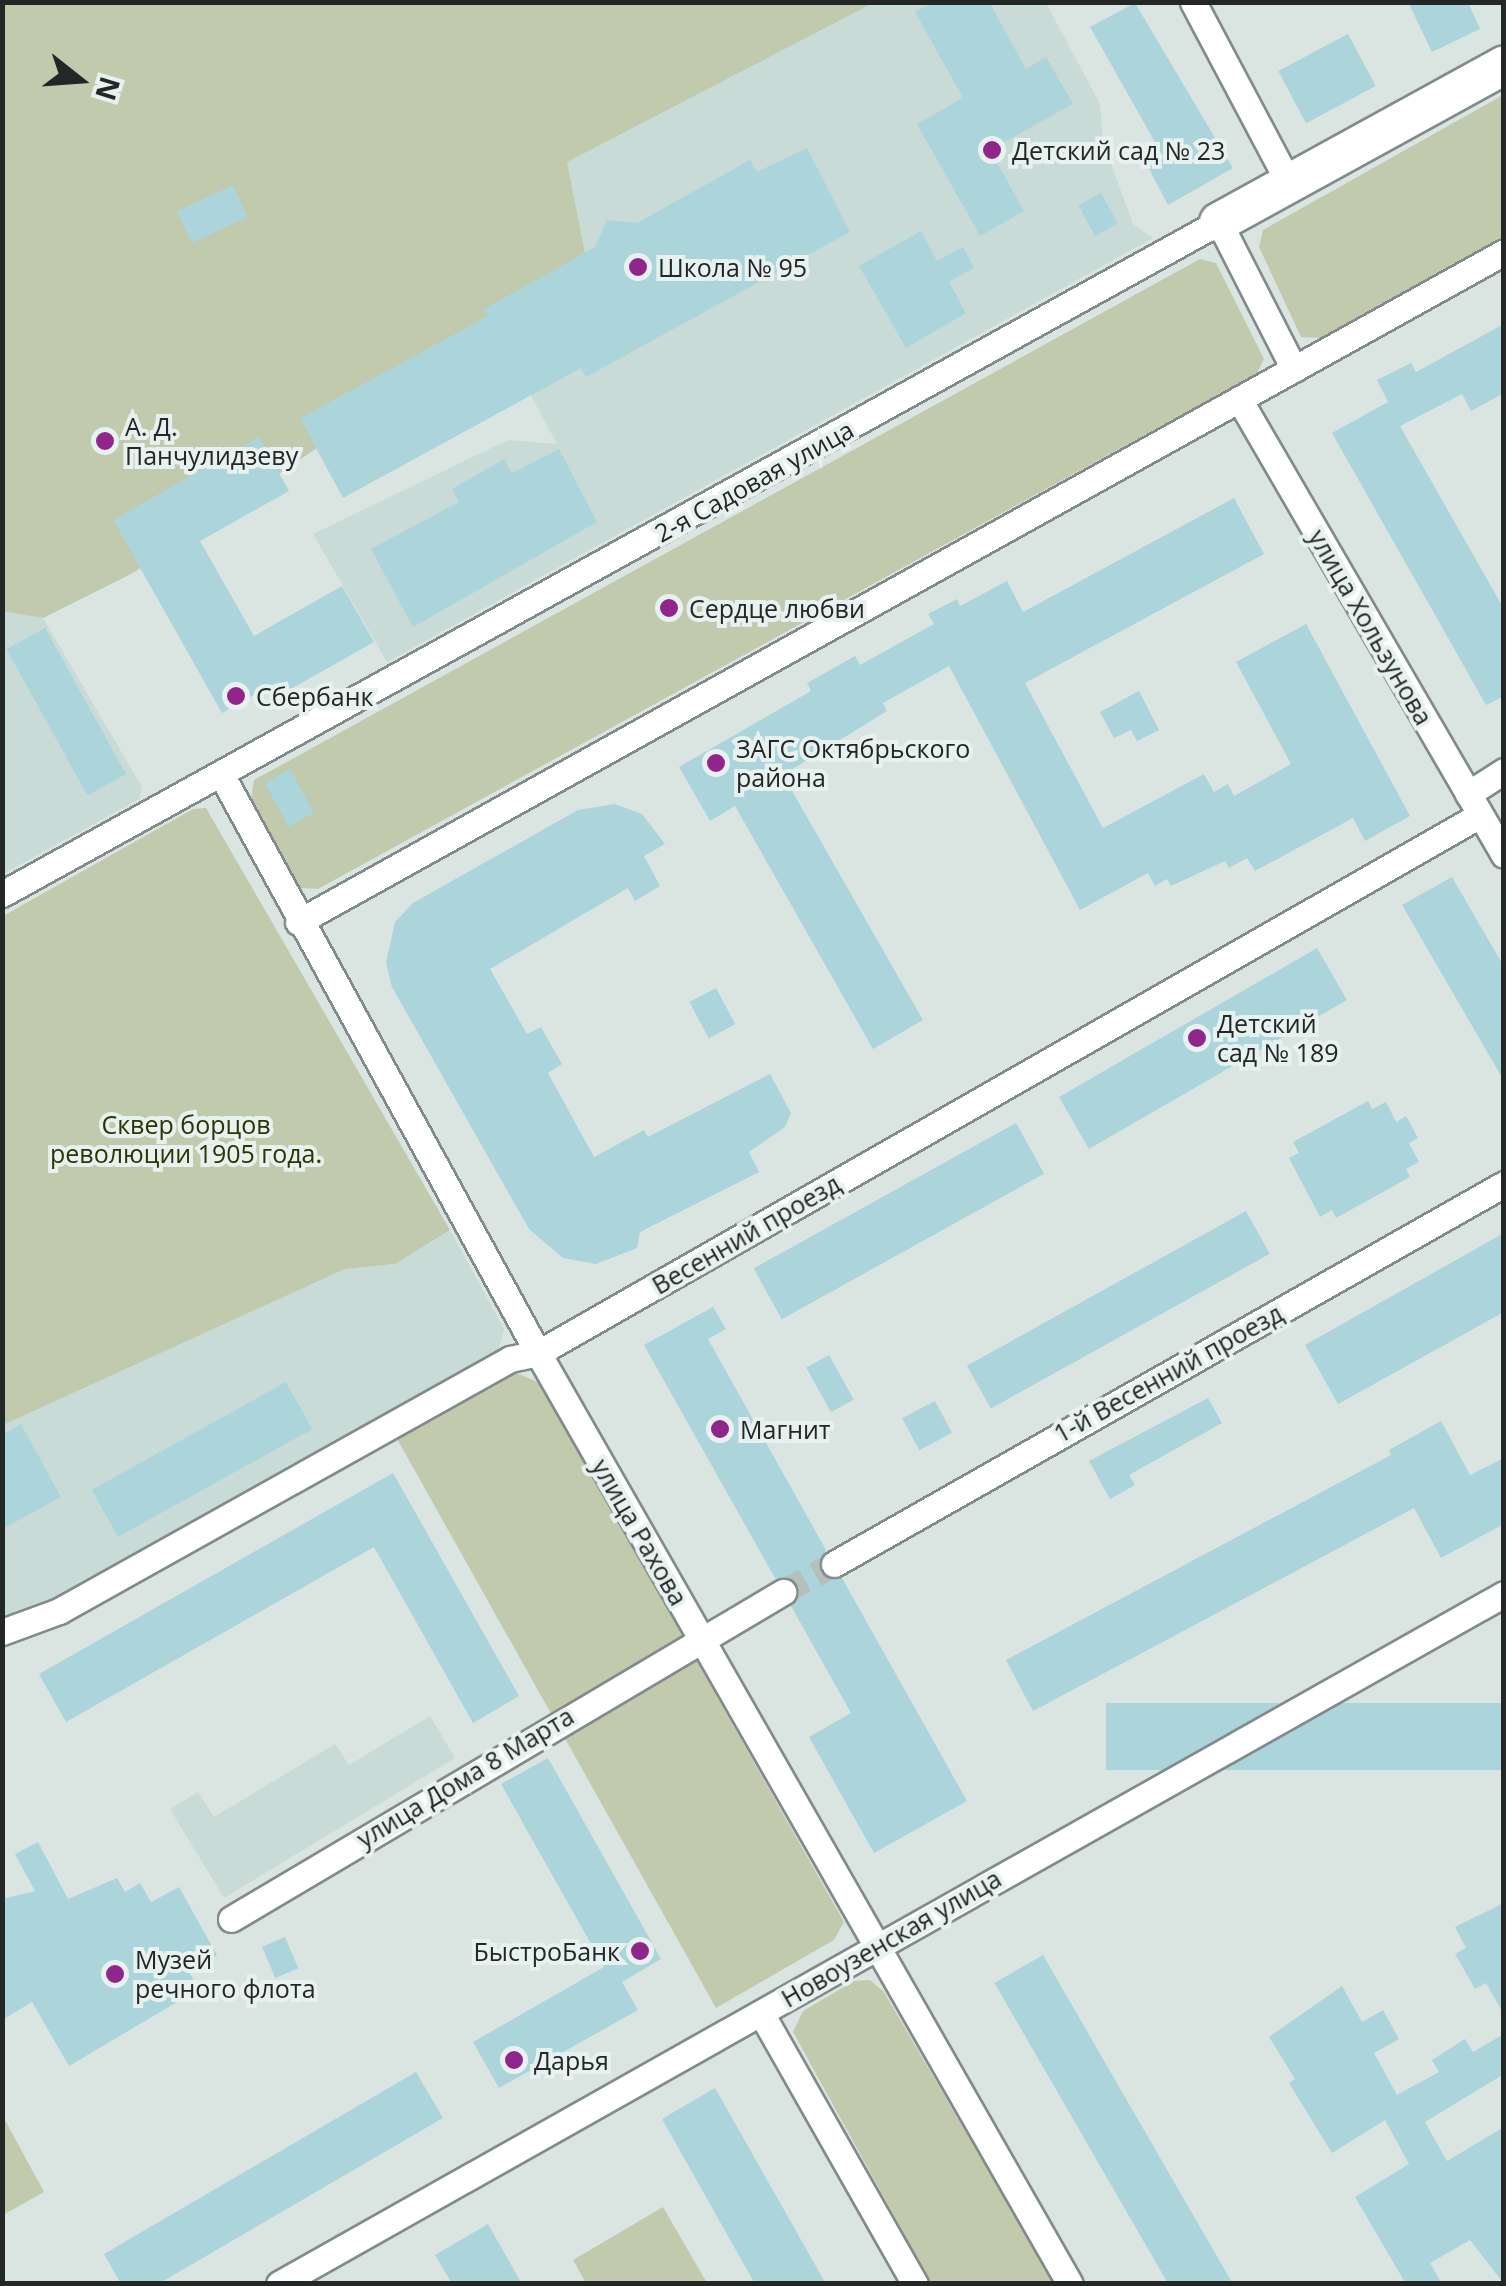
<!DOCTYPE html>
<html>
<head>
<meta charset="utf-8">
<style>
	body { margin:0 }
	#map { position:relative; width:1506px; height:2286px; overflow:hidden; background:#dae5e2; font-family:"Open Sans",sans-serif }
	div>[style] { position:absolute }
	.built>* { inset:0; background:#c8dbd7 }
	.green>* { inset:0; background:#c1caac }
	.building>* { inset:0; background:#abd4db; transform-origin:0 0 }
	.street-tunnel>* { height:25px; margin-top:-12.5px; transform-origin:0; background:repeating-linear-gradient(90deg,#b5bfbc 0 25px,transparent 0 37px) }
	.roads { filter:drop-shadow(2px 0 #818c8a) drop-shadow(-2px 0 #818c8a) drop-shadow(0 2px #818c8a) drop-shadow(0 -2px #818c8a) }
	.street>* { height:25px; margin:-12.5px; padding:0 12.5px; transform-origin:12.5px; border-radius:12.5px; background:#fff }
	.secondary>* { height:38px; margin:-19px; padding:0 19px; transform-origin:19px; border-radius:19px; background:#fff }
	.dots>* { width:28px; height:28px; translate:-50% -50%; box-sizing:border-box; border:5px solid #e7f2f0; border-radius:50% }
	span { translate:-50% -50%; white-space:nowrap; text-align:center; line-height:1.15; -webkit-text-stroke:8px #e7f2f0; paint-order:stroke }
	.poi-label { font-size:25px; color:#232726 }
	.left { translate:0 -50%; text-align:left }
	.right { translate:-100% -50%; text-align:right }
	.street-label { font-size:25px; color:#232726 }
	.park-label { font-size:25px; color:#2b3500 }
	.frame { position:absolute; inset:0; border:5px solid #232726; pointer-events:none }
	.north { position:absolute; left:30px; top:30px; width:100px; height:100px; -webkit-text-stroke:8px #e7f2f0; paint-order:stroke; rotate:107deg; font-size:28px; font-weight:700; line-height:40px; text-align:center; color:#232726 }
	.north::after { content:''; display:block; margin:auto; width:35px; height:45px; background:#232726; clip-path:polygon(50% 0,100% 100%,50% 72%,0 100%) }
</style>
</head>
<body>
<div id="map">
	<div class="built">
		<div style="clip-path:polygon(778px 3px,1046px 3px,1100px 104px,1103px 142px,1133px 224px,1153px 238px,387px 662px,313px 534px,508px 440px,557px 444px,425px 199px)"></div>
		<div style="clip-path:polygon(3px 608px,43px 618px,142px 787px,139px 799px,3px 874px)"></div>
		<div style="clip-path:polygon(450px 1230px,504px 1329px,498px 1353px,55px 1600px,3px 1617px,3px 1425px,345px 1269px,395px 1264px)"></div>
		<div style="clip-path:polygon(430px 1716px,455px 1758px,224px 1898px,170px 1809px,198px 1792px,214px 1817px,335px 1744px,349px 1765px)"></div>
	</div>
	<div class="green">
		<div style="clip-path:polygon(2px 3px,873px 3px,567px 162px,587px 264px,133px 573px,43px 618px,3px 611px)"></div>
		<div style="clip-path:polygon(1503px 95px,1503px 236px,1320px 338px,1301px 337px,1259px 247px,1263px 230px)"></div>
		<div style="clip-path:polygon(1200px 259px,1216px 263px,1264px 359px,1257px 373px,318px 889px,301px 888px,251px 798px,254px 780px)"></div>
		<div style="clip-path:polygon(206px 808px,450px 1230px,395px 1264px,345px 1269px,3px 1425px,3px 916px,193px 809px)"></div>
		<div style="clip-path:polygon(512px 1371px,540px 1383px,844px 1922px,834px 1940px,716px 2008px,396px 1437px)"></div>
		<div style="clip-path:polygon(870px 1980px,884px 1992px,1054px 2283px,931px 2283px,793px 2032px,803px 2011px,854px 1981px)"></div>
		<div style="clip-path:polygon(5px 2120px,44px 2192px,3px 2215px,2px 2121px)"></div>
		<div style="clip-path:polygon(663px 2207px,707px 2283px,586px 2283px,573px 2260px)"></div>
	</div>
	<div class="building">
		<div style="clip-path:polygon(933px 2px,989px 2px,1026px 69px,1046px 57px,1073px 104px,990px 150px,1024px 211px,980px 236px,917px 124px,963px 98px,915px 12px)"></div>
		<div style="clip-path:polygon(1408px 2px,1468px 2px,1480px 29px,1432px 52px)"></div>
		<div style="clip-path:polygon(1135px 3px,1233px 168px,1168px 205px,1148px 167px,1164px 158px,1090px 27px)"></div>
		<div style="left:1348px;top:34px;width:59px;height:79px;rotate:62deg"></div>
		<div style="clip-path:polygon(807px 148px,850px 232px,586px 377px,581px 368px,343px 498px,300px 418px,488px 316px,484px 309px,595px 247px,607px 220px,637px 223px,750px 160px,757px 172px)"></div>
		<div style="left:233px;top:185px;width:35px;height:62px;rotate:65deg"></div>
		<div style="left:1101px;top:193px;width:35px;height:26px;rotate:61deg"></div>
		<div style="clip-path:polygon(921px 231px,937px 261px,963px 247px,974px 268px,949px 282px,966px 313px,906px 348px,859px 266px)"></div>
		<div style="clip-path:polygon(1504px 324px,1504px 393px,1471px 411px,1462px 394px,1400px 426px,1504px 609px,1504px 696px,1486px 705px,1332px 433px,1388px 402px,1377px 380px,1411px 363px,1416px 372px)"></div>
		<div style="clip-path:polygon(259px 437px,289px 491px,200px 541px,254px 636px,342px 586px,374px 642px,282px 694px,276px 683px,222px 713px,113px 520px)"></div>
		<div style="clip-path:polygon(559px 449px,597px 522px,413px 627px,371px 549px,459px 502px,452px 489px,504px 459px,512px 473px)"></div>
		<div style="clip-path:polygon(1234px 498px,1264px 554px,1025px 683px,1103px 828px,1204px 774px,1214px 792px,1228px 784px,1234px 796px,1291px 764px,1236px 662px,1306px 624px,1410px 816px,1365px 841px,1353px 818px,1255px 871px,1247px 858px,1229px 868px,1225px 861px,1171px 886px,1167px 879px,1155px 886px,1148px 873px,1080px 910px,949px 666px,883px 703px,887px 711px,783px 775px,923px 1020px,873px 1049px,735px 806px,710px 821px,679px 767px,811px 691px,807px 683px,855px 656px,860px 665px,934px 624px,928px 614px,957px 599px,960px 606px,1007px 581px,1023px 612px)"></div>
		<div style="left:45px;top:628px;width:167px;height:44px;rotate:61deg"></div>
		<div style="clip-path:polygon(1139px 691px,1159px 730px,1137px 741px,1131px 730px,1114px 738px,1100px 712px)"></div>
		<div style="left:290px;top:769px;width:50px;height:29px;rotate:61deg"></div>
		<div style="clip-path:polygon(615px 804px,642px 814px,665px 844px,644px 856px,660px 886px,635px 901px,628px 888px,490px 969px,527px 1034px,541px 1027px,562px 1064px,548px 1073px,594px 1157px,644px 1130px,648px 1137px,770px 1074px,791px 1113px,785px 1127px,749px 1152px,759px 1172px,640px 1232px,637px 1248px,596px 1264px,563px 1258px,529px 1229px,392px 987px,386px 963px,395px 922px,413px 903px,578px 810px)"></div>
		<div style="clip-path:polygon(1452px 877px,1504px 967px,1504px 1081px,1402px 905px)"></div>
		<div style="left:1317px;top:948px;width:60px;height:298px;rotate:60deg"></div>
		<div style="left:716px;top:988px;width:41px;height:30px;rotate:62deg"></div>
		<div style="clip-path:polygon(1368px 1101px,1372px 1109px,1386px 1102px,1396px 1122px,1406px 1116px,1418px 1138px,1409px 1143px,1419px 1162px,1406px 1169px,1410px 1177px,1336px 1218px,1332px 1210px,1320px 1217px,1289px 1158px,1299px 1153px,1293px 1142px)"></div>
		<div style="left:1016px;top:1123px;width:58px;height:300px;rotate:61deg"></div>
		<div style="left:1246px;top:1211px;width:49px;height:319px;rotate:61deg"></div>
		<div style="clip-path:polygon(1504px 1233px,1504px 1312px,1338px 1404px,1305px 1345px)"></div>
		<div style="clip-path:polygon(713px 1307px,726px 1329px,708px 1339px,826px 1550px,820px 1571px,842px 1578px,967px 1801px,874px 1853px,809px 1737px,851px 1713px,791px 1606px,797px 1585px,775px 1578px,644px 1345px)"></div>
		<div style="left:829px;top:1355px;width:51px;height:26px;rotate:61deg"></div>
		<div style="left:286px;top:1382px;width:54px;height:222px;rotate:61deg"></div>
		<div style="clip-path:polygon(1208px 1398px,1222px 1423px,1129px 1475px,1135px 1485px,1110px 1499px,1089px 1461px)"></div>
		<div style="left:935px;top:1401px;width:36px;height:37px;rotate:62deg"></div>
		<div style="clip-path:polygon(1441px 1421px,1470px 1475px,1504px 1458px,1504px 1524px,1441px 1558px,1414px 1508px,1033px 1711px,1006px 1660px,1391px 1455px,1389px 1450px)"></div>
		<div style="clip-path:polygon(21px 1424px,61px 1497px,2px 1529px,2px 1435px)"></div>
		<div style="clip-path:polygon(393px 1473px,519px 1696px,473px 1723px,374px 1547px,66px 1722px,39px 1674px)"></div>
		<div style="left:1504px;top:1703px;width:67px;height:398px;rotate:90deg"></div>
		<div style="clip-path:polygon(548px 1758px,661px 1959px,622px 1982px,638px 2010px,499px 2088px,473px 2042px,604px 1967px,501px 1784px)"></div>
		<div style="clip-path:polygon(38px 1842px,68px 1899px,117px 1878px,125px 1892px,140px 1883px,151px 1902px,179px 1887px,217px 1955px,189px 1972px,199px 1989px,69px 2066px,32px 2002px,2px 2020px,2px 1899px,35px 1891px,15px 1854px)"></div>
		<div style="clip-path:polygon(1504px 1903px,1504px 2015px,1486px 1983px,1475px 1989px,1455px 1954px,1466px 1948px,1455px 1927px)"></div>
		<div style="left:285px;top:1937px;width:34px;height:25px;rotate:67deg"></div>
		<div style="left:1043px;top:1955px;width:379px;height:56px;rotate:60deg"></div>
		<div style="clip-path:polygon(1342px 1986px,1362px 2022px,1383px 2010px,1399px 2039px,1374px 2053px,1397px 2095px,1439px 2072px,1432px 2060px,1465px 2039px,1473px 2052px,1504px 2034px,1504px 2074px,1425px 2122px,1447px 2161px,1504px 2127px,1504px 2284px,1470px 2240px,1430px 2263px,1442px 2284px,1406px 2284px,1355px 2197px,1409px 2164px,1385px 2120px,1332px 2153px,1289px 2083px,1295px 2079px,1269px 2037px)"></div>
		<div style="clip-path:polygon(416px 2072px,443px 2118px,158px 2284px,121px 2284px,104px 2254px)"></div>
		<div style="clip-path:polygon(715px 2088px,826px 2284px,755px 2284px,662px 2119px)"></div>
		<div style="clip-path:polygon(488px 2224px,522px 2284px,452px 2284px,435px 2255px)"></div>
	</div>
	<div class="street-tunnel">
		<div style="left:783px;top:1592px;width:58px;rotate:-28.8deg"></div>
	</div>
	<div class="roads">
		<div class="street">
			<div style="left:1193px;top:2px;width:205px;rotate:62.1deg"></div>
			<div style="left:1239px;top:399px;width:527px;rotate:59.84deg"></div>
			<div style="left:221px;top:774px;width:660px;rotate:61.3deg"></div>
			<div style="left:538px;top:1353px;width:1072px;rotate:60.26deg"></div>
			<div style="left:1468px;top:794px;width:43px;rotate:-32.6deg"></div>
			<div style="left:2px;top:894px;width:1390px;rotate:-28.91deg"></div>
			<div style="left:1219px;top:222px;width:165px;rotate:63deg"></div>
			<div style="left:298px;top:922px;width:1380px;rotate:-29.05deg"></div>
			<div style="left:834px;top:1564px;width:770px;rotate:-29.56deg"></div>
			<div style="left:2px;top:1632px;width:61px;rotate:-20.2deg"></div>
			<div style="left:59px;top:1611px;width:517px;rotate:-29.19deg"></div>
			<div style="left:510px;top:1359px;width:29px;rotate:-12deg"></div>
			<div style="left:538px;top:1353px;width:1085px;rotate:-29.73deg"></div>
			<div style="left:231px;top:1919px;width:642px;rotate:-30.64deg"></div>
			<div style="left:761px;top:2013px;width:312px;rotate:60.4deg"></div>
			<div style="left:279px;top:2284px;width:1406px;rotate:-29.39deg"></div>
		</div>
		<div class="secondary">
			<div style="left:1219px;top:222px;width:325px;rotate:-28.8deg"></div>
		</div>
	</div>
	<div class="dots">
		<div style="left:992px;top:150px;background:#90268b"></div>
		<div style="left:638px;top:267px;background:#90268b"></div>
		<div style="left:105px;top:441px;background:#90268b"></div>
		<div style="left:669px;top:608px;background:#90268b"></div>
		<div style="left:236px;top:696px;background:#90268b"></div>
		<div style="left:716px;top:763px;background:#90268b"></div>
		<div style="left:1197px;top:1038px;background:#90268b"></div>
		<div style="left:720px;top:1429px;background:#90268b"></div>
		<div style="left:640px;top:1951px;background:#90268b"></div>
		<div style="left:115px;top:1974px;background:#90268b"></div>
		<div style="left:514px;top:2060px;background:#90268b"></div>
	</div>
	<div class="poi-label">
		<span class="left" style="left:1012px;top:150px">Детский сад № 23</span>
		<span class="left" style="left:658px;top:267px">Школа № 95</span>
		<span class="left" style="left:125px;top:441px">А. Д.<br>Панчулидзеву</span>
		<span class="left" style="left:689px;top:608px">Сердце любви</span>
		<span class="left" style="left:256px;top:696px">Сбербанк</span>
		<span class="left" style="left:736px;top:763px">ЗАГС Октябрьского<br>района</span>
		<span class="left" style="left:1217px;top:1038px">Детский<br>сад № 189</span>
		<span class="left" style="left:740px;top:1429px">Магнит</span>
		<span class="right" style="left:620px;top:1951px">БыстроБанк</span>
		<span class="left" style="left:135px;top:1974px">Музей<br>речного флота</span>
		<span class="left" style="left:534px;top:2060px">Дарья</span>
	</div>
	<div class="street-label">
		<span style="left:754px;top:481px;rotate:-29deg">2-я Садовая улица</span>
		<span style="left:1371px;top:627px;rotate:60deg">улица Хользунова</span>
		<span style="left:746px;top:1234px;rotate:-30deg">Весенний проезд</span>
		<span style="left:1168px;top:1373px;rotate:-29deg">1-й Весенний проезд</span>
		<span style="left:640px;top:1532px;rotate:60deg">улица Рахова</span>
		<span style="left:465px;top:1777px;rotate:-31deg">улица Дома 8 Марта</span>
		<span style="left:891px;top:1938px;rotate:-30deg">Новоузенская улица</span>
	</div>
	<div class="park-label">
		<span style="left:186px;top:1139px">Сквер борцов<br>революции 1905 года.</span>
	</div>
	<div class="frame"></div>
	<div class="north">N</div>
</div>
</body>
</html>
